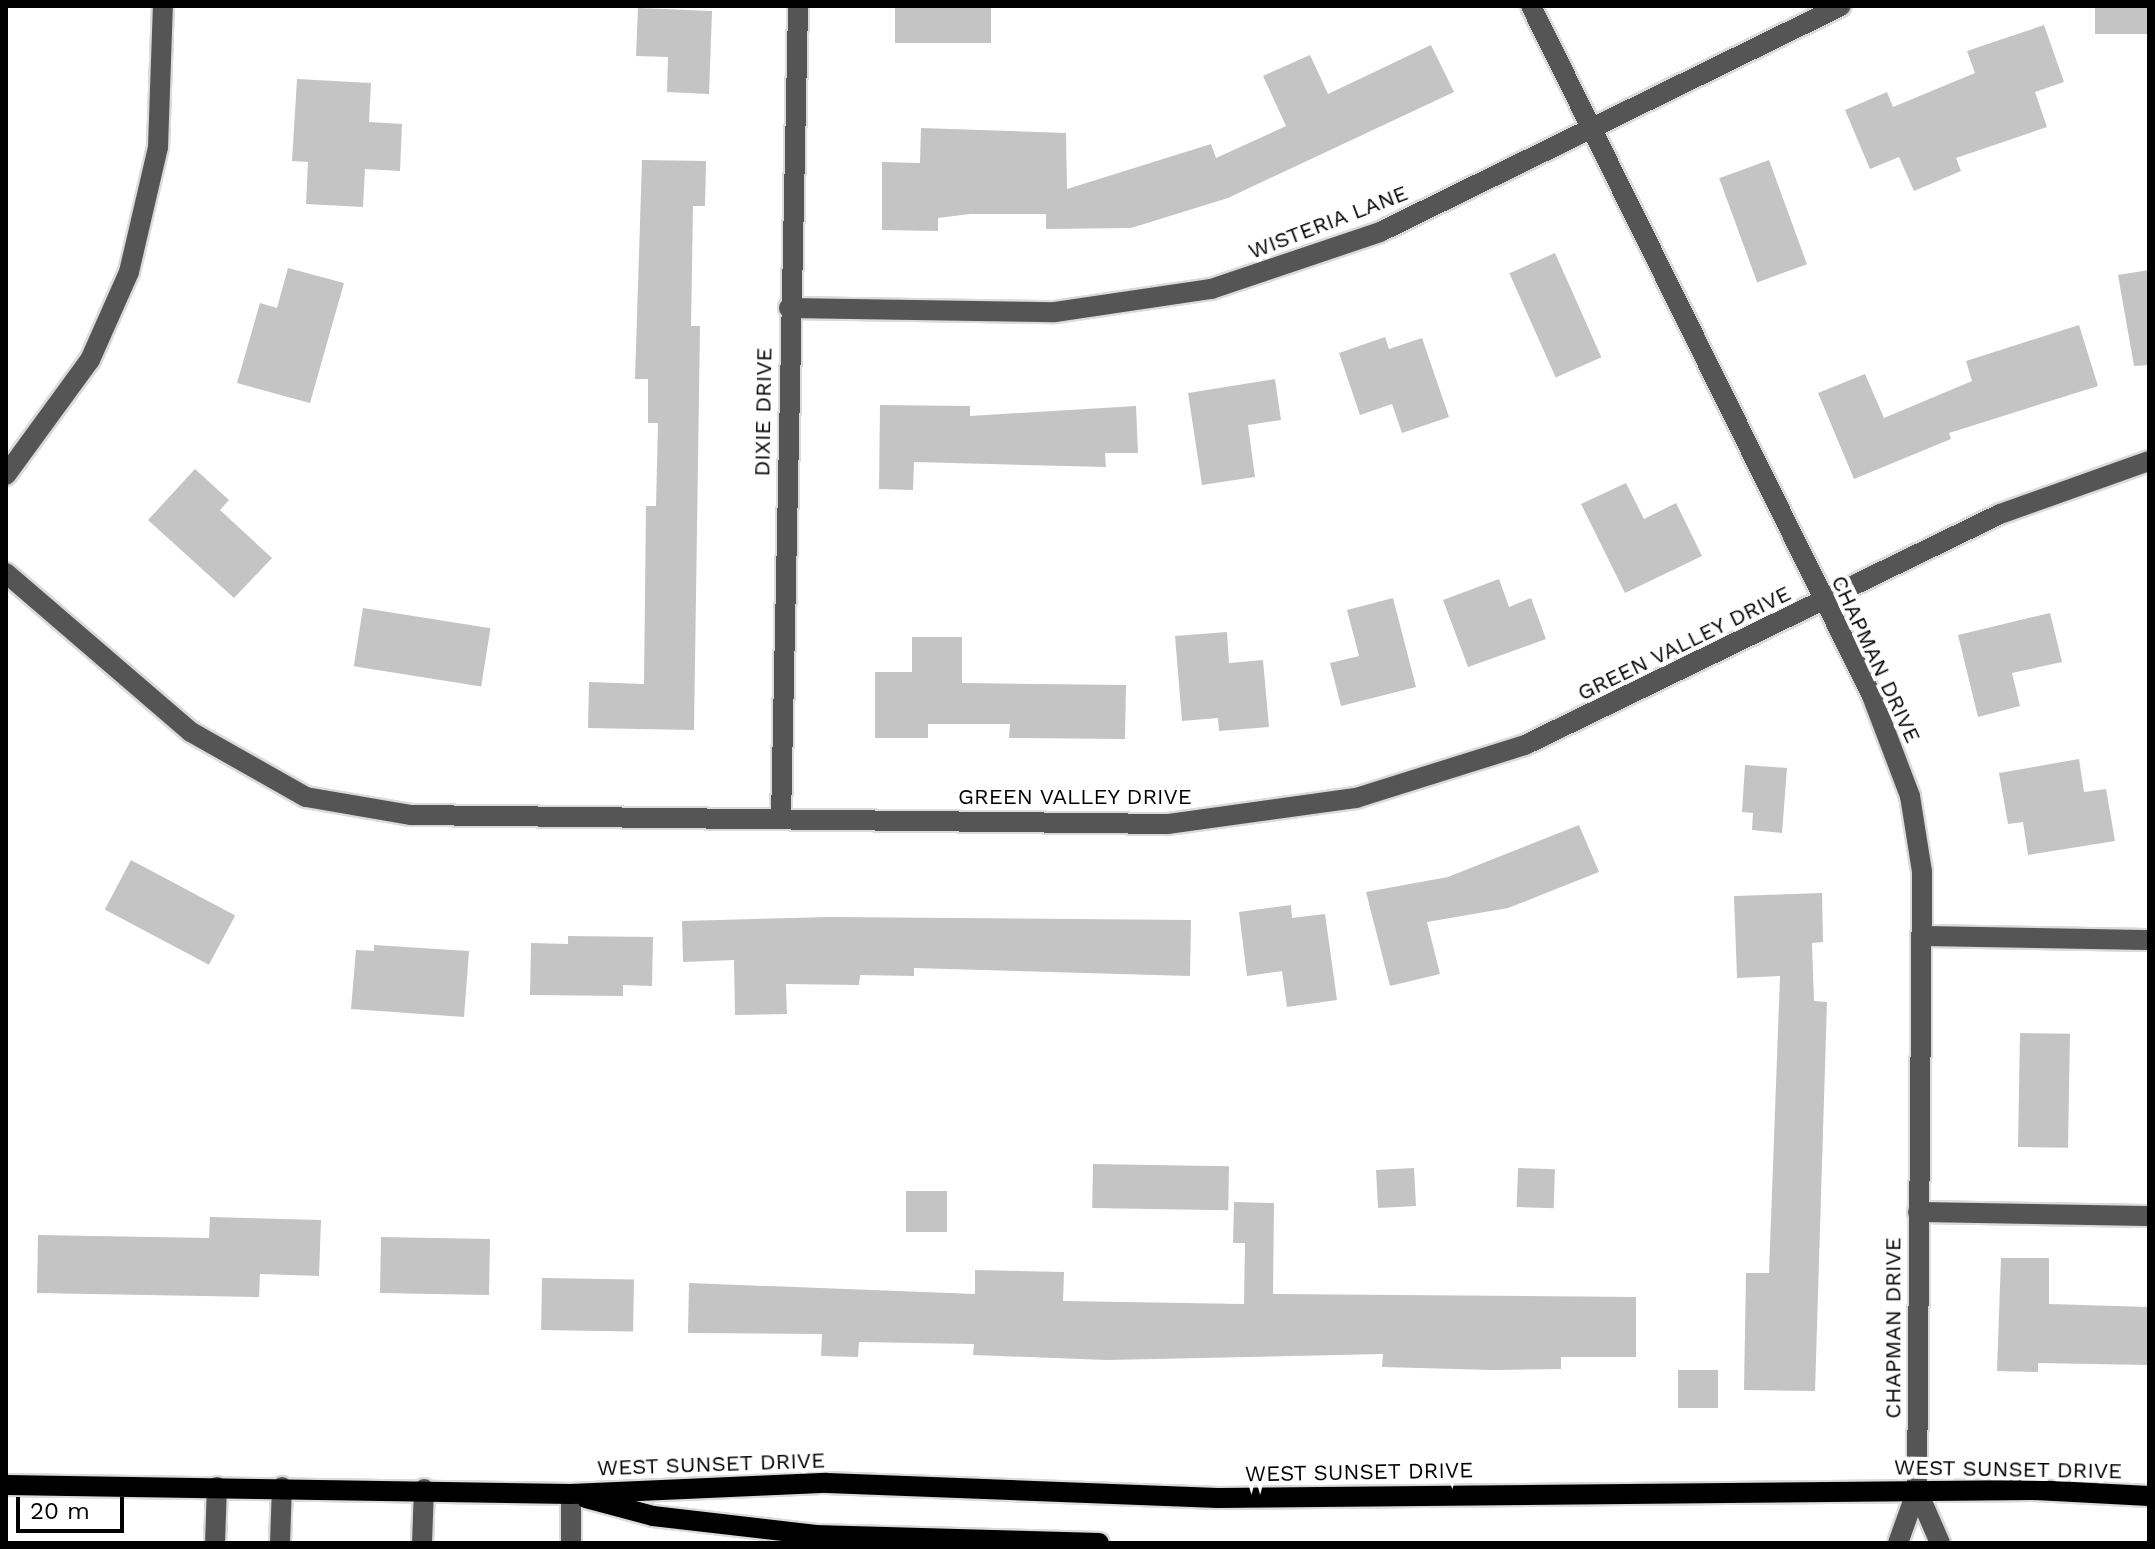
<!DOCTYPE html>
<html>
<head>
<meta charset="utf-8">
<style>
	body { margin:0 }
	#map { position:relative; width:2155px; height:1549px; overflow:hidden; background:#fff; font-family:"Work Sans",sans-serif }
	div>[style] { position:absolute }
	.building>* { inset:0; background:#c4c4c4; transform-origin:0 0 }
	.roads { filter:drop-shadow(2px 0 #dbdbdb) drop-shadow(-2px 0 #dbdbdb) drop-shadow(0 2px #dbdbdb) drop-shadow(0 -2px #dbdbdb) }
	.minor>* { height:20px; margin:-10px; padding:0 10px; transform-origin:10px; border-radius:10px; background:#555 }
	.major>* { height:20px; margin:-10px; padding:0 10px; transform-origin:10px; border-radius:10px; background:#000 }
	span { translate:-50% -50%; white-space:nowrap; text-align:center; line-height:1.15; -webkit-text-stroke:8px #fff; paint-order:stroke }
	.street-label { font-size:22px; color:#000 }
	.frame { position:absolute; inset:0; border:8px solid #000; pointer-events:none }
	.scale { position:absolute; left:16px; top:1497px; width:108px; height:36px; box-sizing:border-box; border:4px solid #000; border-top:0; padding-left:10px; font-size:24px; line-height:28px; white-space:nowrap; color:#000; -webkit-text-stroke:6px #fff; paint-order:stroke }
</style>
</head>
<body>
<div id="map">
	<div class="building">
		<div style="left:895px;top:6px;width:96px;height:37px"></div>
		<div style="left:2149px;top:6px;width:28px;height:54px;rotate:90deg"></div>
		<div style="clip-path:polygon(638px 8px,712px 11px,709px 94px,667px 92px,668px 57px,636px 56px)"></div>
		<div style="clip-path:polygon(2044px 25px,2064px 82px,2035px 92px,2047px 127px,1956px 158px,1961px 171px,1914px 191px,1899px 157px,1870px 169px,1845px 110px,1887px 92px,1893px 107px,1975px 73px,1967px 51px)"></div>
		<div style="clip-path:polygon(1431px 45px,1454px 92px,1228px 198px,1131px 228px,1046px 229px,1046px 214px,970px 214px,938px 218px,938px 231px,882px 230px,882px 162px,920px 163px,921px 128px,1066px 133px,1067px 189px,1211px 144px,1216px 158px,1286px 126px,1263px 76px,1310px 55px,1328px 94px)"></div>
		<div style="clip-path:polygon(297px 79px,371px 83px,369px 122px,402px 124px,400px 171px,365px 169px,363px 207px,306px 204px,308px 162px,292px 161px)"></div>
		<div style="clip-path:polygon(642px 160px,706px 161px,705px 206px,693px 206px,691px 326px,700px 326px,694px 730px,588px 728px,589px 682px,644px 684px,646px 506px,656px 506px,658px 423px,648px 423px,648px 379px,635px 379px)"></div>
		<div style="left:1769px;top:160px;width:111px;height:53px;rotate:70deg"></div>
		<div style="left:1555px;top:253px;width:114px;height:50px;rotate:66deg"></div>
		<div style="clip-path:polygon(288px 268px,344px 283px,310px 403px,237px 383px,260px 303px,277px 308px)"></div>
		<div style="clip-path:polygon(2149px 270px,2149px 365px,2134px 366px,2118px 275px)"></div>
		<div style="clip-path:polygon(2079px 325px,2098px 386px,1949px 433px,1951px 439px,1854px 479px,1818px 393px,1865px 374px,1884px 418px,1972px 381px,1966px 361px)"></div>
		<div style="clip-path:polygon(1385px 337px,1389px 349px,1422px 338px,1449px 417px,1402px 433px,1392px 404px,1360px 415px,1339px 353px)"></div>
		<div style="clip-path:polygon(1275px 379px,1281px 420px,1248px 425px,1255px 477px,1202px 485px,1188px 393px)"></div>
		<div style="clip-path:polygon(880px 405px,970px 406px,970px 416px,1136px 406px,1138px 453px,1105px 453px,1106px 467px,914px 462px,913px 490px,879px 489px)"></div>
		<div style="clip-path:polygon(195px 469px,229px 500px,220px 510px,272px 558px,234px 598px,148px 520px)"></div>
		<div style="clip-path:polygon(1626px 483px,1644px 519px,1676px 503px,1702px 556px,1625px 593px,1581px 504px)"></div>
		<div style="clip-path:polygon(1499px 579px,1509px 607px,1531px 598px,1546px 639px,1468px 667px,1443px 600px)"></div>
		<div style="clip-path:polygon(1393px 598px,1416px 687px,1341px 706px,1330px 663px,1359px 656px,1347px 610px)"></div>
		<div style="left:363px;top:608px;width:129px;height:59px;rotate:9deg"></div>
		<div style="clip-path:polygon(2050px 613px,2062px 662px,2012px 673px,2020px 706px,1978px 717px,1958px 635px)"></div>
		<div style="clip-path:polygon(1227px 632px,1229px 663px,1263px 660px,1269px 727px,1219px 731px,1218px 718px,1182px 721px,1175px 636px)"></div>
		<div style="clip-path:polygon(912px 637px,962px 637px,962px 683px,1126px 685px,1125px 739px,1009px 738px,1010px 724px,928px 724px,928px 738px,875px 738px,875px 672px,912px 672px)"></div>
		<div style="clip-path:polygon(2079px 759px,2084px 792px,2106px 789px,2115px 841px,2028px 855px,2023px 822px,2008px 824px,1999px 773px)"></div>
		<div style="clip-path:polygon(1745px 765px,1787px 768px,1782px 833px,1752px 830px,1753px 813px,1742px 812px)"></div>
		<div style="clip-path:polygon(1579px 825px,1599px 872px,1508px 908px,1427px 922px,1440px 974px,1390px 986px,1366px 892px,1448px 877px)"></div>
		<div style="left:131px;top:860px;width:118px;height:56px;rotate:28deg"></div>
		<div style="clip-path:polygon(1822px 893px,1823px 942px,1812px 943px,1814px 1001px,1827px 1002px,1815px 1391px,1744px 1390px,1746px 1273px,1769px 1273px,1780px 976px,1737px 978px,1734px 896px)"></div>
		<div style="clip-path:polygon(1291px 905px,1292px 918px,1325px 914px,1337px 1000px,1287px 1007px,1282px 971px,1247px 976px,1239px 912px)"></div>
		<div style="clip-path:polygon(830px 917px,1191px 920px,1190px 976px,914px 968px,914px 976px,860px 975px,859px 985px,786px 984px,787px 1014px,735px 1015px,734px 960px,683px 962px,682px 921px)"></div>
		<div style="clip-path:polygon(568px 936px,653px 937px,652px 986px,623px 985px,623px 996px,530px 995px,531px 943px,568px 944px)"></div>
		<div style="clip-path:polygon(374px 945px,469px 951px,464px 1017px,351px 1009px,356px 950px,374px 951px)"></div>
		<div style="left:2020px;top:1033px;width:50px;height:114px;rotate:1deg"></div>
		<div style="left:1093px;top:1164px;width:136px;height:44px;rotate:1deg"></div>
		<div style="left:1414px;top:1168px;width:38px;height:38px;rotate:87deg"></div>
		<div style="left:1518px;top:1168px;width:37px;height:39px;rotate:2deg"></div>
		<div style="left:947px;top:1191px;width:41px;height:41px;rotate:90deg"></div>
		<div style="clip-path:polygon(1234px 1202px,1274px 1203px,1273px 1294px,1636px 1297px,1636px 1357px,1561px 1357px,1561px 1369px,1493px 1370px,1382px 1367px,1383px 1354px,1107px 1360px,973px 1355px,974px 1344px,859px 1342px,858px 1357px,821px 1356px,822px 1334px,688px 1333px,689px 1283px,975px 1294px,975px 1270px,1064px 1272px,1063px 1301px,1244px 1304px,1245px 1243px,1233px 1243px)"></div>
		<div style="clip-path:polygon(210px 1217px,321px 1220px,319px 1276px,260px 1274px,259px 1297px,37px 1293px,38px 1235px,209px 1238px)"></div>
		<div style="left:381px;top:1237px;width:109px;height:56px;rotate:1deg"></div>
		<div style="clip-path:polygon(2001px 1258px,2049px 1258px,2049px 1304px,2149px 1307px,2149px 1365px,2038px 1363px,2038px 1372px,1997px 1371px)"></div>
		<div style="left:542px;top:1278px;width:92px;height:52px;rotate:1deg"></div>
		<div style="left:1678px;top:1370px;width:40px;height:38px"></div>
	</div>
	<div class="roads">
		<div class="minor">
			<div style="left:1531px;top:6px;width:770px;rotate:63.7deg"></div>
			<div style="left:1872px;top:696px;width:107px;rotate:69.2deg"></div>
			<div style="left:1910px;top:796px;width:77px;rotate:81deg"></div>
			<div style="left:1922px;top:872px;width:618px;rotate:90.46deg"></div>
			<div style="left:1917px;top:1490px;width:56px;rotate:109.7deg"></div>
			<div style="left:789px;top:308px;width:266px;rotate:0.9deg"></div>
			<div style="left:1055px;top:312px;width:158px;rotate:-8.4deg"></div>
			<div style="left:1211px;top:289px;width:178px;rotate:-18.6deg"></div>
			<div style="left:1380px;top:232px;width:513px;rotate:-26.12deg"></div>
			<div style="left:6px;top:475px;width:142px;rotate:-53.9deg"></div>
			<div style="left:90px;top:360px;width:96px;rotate:-66.1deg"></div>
			<div style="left:129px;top:272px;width:128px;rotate:-76.9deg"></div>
			<div style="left:158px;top:147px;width:141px;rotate:-88deg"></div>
			<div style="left:6px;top:573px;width:244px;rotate:40.7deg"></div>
			<div style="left:191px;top:732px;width:132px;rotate:29.5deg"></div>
			<div style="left:306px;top:797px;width:107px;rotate:9.7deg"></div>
			<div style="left:411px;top:815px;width:757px;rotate:0.68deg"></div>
			<div style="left:1168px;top:824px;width:190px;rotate:-7.9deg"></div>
			<div style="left:1356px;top:798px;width:177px;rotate:-17.4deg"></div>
			<div style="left:1525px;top:745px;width:528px;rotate:-25.93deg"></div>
			<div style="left:2000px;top:514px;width:158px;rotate:-19.6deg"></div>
			<div style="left:781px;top:819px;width:813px;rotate:-88.8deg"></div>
			<div style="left:1922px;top:936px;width:227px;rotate:1deg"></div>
			<div style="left:1918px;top:1212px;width:231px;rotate:1deg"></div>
			<div style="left:1917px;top:1490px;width:58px;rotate:66.5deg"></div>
			<div style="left:571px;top:1494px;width:49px;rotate:90deg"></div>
			<div style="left:215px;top:1543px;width:56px;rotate:-88deg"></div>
			<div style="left:280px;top:1543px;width:56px;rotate:-88deg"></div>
			<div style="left:422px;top:1543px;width:54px;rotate:-87.9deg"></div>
		</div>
		<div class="major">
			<div style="left:6px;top:1485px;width:565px;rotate:0.91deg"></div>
			<div style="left:571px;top:1494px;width:256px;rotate:-2.5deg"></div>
			<div style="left:827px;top:1483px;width:391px;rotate:2.2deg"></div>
			<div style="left:1218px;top:1498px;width:815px;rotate:-0.56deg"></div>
			<div style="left:2033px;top:1490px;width:116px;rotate:3deg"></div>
			<div style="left:586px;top:1498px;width:69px;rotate:15deg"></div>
			<div style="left:653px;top:1516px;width:164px;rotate:6.6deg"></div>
			<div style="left:816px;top:1535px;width:283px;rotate:1.6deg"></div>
		</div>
	</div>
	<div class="street-label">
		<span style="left:1328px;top:222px;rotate:-21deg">WISTERIA LANE</span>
		<span style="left:763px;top:412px;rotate:-89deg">DIXIE DRIVE</span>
		<span style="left:1684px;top:643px;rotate:-26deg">GREEN VALLEY DRIVE</span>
		<span style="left:1876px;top:659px;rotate:65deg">CHAPMAN DRIVE</span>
		<span style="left:1075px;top:797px">GREEN VALLEY DRIVE</span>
		<span style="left:1893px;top:1328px;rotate:-90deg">CHAPMAN DRIVE</span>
		<span style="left:711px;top:1464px;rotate:-2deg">WEST SUNSET DRIVE</span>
		<span style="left:2008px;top:1469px;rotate:1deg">WEST SUNSET DRIVE</span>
		<span style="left:1359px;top:1472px;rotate:-1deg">WEST SUNSET DRIVE</span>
	</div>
	<div class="frame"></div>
	<div class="scale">20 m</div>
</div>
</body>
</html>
